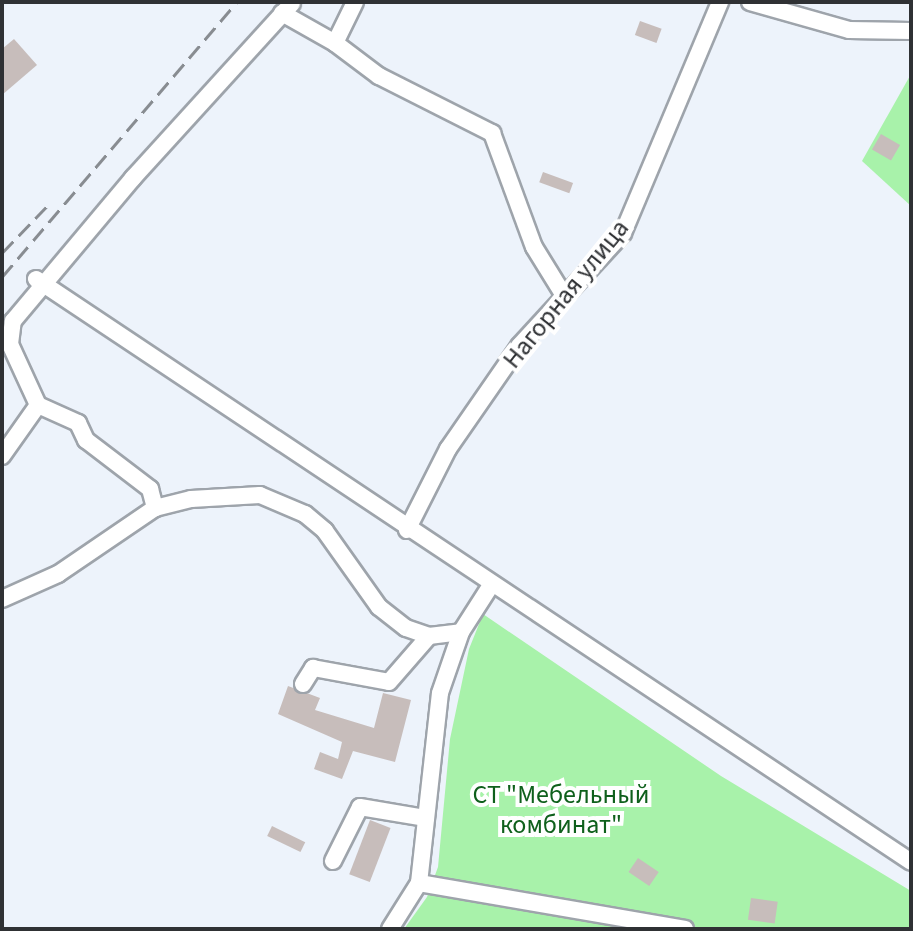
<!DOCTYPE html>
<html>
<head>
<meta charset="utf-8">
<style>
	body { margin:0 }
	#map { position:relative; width:913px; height:931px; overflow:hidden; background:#edf3fb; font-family:"Source Sans 3",sans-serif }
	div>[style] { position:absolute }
	.green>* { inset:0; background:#a8f2aa }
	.building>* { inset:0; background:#c7bdbb; transform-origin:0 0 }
	.roads { filter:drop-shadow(2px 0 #9ea4ab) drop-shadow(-2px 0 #9ea4ab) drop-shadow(0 2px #9ea4ab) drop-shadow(0 -2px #9ea4ab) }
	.minor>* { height:16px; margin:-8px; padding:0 8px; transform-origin:8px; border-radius:8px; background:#fff }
	.rail>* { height:3px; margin-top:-1.5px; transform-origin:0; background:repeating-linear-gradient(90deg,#888c91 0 16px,transparent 0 24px) }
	span { translate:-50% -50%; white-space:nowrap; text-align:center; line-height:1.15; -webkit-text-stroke:8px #fff; paint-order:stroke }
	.street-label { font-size:26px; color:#2f3134 }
	.park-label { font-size:26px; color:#0f601c }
	.frame { position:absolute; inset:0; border:4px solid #2f3134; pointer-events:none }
</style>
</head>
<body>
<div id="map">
	<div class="green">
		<div style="clip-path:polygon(911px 74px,911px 206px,862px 161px)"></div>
		<div style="clip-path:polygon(483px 614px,721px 776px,911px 891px,911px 929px,404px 929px,427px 897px,438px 867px,450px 739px,469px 649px)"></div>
	</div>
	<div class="building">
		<div style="left:640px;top:21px;width:23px;height:15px;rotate:20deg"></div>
		<div style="clip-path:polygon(14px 39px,37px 65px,2px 95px,2px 49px)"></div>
		<div style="left:881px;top:134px;width:22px;height:18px;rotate:30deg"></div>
		<div style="left:543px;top:172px;width:32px;height:11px;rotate:20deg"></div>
		<div style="clip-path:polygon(288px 686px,320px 698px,315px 710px,374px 728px,383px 693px,411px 700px,395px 762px,353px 751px,342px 779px,314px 769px,320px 752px,338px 759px,342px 742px,278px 714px)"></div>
		<div style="left:370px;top:820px;width:22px;height:58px;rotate:21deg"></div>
		<div style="left:272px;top:826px;width:37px;height:11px;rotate:26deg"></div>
		<div style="left:638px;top:858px;width:25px;height:17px;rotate:34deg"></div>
		<div style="left:751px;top:898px;width:27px;height:22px;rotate:8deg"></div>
	</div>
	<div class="roads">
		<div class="minor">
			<div style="left:750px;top:2px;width:103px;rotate:15.8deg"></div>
			<div style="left:849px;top:30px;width:62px;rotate:0.9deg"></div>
			<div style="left:282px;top:13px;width:61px;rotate:29.5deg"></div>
			<div style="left:335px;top:43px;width:55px;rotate:36.9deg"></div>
			<div style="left:379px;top:76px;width:127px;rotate:26.8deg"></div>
			<div style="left:492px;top:133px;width:121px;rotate:69.8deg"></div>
			<div style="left:534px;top:247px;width:55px;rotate:58.3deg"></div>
			<div style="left:335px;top:43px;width:46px;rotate:-64deg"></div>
			<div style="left:36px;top:279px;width:1051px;rotate:33.67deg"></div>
			<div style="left:38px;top:405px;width:44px;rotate:24.2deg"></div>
			<div style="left:78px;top:423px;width:19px;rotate:65deg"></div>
			<div style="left:86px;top:440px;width:81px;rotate:37.4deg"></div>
			<div style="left:150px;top:489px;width:20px;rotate:75deg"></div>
			<div style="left:2px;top:456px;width:62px;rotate:-54.8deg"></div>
			<div style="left:38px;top:405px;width:67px;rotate:-114.7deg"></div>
			<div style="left:10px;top:344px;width:23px;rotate:-83deg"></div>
			<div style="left:13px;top:321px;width:187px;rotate:-50deg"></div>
			<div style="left:133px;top:178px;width:236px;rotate:-47.7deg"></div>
			<div style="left:407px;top:530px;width:91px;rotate:-63.2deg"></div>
			<div style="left:448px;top:449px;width:126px;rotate:-55.3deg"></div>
			<div style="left:520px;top:345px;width:152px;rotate:-47.4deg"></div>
			<div style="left:623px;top:233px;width:251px;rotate:-67.2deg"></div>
			<div style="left:2px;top:599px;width:61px;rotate:-24.1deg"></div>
			<div style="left:58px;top:574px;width:117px;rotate:-34.2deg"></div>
			<div style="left:155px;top:508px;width:37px;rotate:-14deg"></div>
			<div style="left:191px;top:499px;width:69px;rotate:-3.3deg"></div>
			<div style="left:260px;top:495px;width:49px;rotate:22.9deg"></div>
			<div style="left:305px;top:514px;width:26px;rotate:40deg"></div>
			<div style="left:325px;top:531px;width:93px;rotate:54.6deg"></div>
			<div style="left:379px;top:607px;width:34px;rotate:38deg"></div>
			<div style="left:406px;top:628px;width:24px;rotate:19deg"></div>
			<div style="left:429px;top:636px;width:32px;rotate:-7deg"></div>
			<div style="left:303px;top:684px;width:19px;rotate:-58deg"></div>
			<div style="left:313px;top:668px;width:77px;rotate:10.4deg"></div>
			<div style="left:389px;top:682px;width:61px;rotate:-49deg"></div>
			<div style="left:333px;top:861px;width:60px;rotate:-63.4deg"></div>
			<div style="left:360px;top:807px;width:67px;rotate:9.5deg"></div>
			<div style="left:419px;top:883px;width:270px;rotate:9.8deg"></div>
			<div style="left:390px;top:929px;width:54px;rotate:-57.8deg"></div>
			<div style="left:419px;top:883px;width:191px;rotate:-83.7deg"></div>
			<div style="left:440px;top:693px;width:65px;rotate:-71deg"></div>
			<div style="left:461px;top:632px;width:56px;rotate:-57.4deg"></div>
		</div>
	</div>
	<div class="rail">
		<div style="left:2px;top:253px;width:68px;rotate:-46.2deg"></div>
		<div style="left:2px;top:277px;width:362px;rotate:-49.5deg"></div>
	</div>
	<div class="street-label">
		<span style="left:566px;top:294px;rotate:-51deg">Нагорная улица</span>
	</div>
	<div class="park-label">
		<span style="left:561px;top:810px">СТ "Мебельный<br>комбинат"</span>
	</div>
	<div class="frame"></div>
</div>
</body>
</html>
